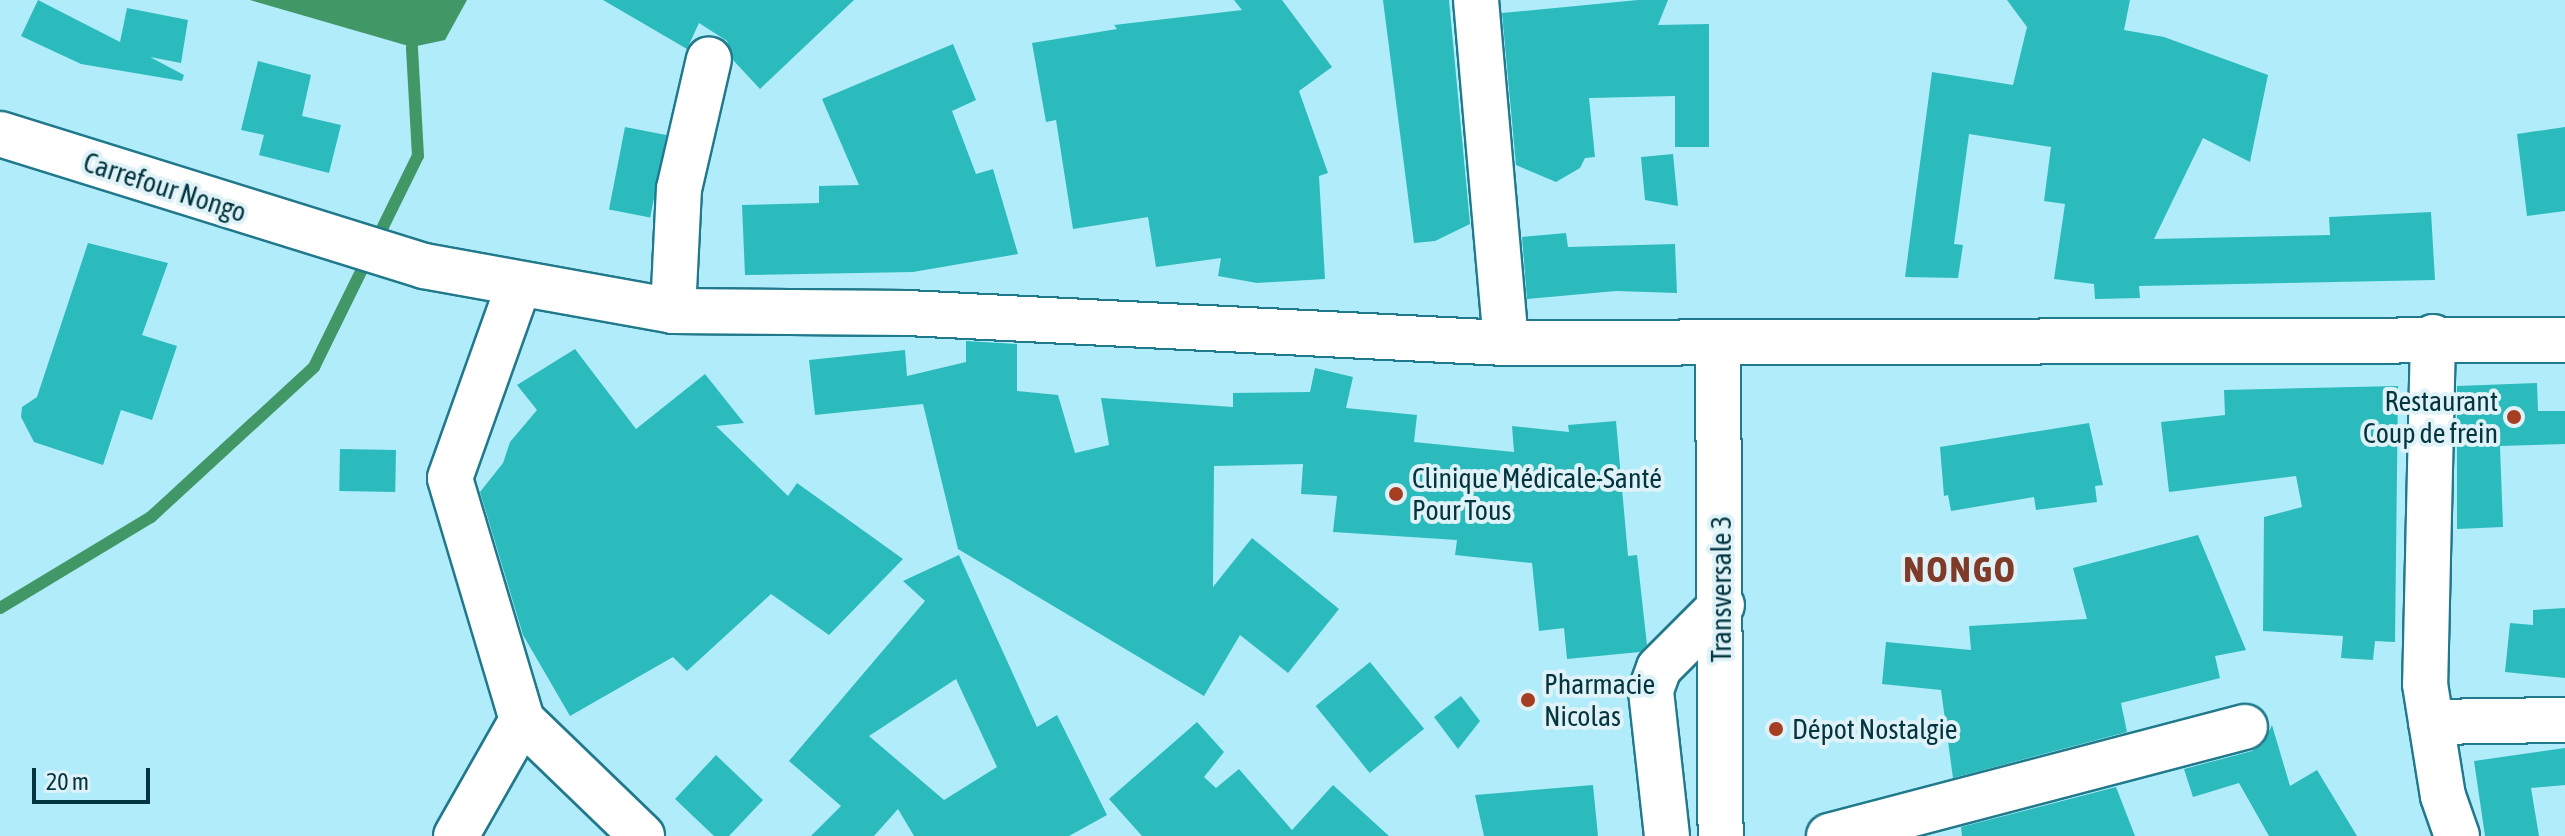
<!DOCTYPE html>
<html>
<head>
<meta charset="utf-8">
<style>
	body { margin:0 }
	#map { position:relative; width:2565px; height:836px; overflow:hidden; background:#b1ecfb; font-family:"Asap Condensed",sans-serif }
	div>[style] { position:absolute }
	.water>* { inset:0; background:#419866 }
	.stream>* { height:12px; margin:-6px; padding:0 6px; transform-origin:6px; border-radius:6px; background:#419866 }
	.building>* { inset:0; background:#2cbbbc; transform-origin:0 0 }
	.roads { filter:drop-shadow(2px 0 #21798c) drop-shadow(-2px 0 #21798c) drop-shadow(0 2px #21798c) drop-shadow(0 -2px #21798c) }
	.minor>* { height:44px; margin:-22px; padding:0 22px; transform-origin:22px; border-radius:22px; background:#fff }
	.major>* { height:44px; margin:-22px; padding:0 22px; transform-origin:22px; border-radius:22px; background:#fff }
	.dots>* { width:22px; height:22px; translate:-50% -50%; box-sizing:border-box; border:4px solid #dff2f7; border-radius:50% }
	span { translate:-50% -50%; white-space:nowrap; text-align:center; line-height:1.15; -webkit-text-stroke:8px #dff2f7; paint-order:stroke }
	.street-label { font-size:28px; color:#023540 }
	.poi-label { font-size:28px; color:#023540 }
	.right { translate:-100% -50%; text-align:right }
	.left { translate:0 -50%; text-align:left }
	.district-label { font-size:36px; color:#7f3a28; font-weight:700; letter-spacing:2px }
	.scale { position:absolute; left:32px; top:768px; width:118px; height:36px; box-sizing:border-box; border:4px solid #023540; border-top:0; padding-left:10px; font-size:24px; line-height:28px; white-space:nowrap; color:#023540; -webkit-text-stroke:6px #dff2f7; paint-order:stroke }
</style>
</head>
<body>
<div id="map">
	<div class="water">
		<div style="clip-path:polygon(250px 0,467px 0,445px 40px,412px 47px)"></div>
	</div>
	<div class="stream">
		<div style="left:0;top:608px;width:176px;rotate:-31.1deg"></div>
		<div style="left:151px;top:517px;width:222px;rotate:-42.6deg"></div>
		<div style="left:314px;top:367px;width:235px;rotate:-63.8deg"></div>
		<div style="left:418px;top:156px;width:109px;rotate:-93.2deg"></div>
	</div>
	<div class="building">
		<div style="clip-path:polygon(38px 0,120px 42px,127px 8px,188px 20px,181px 63px,150px 57px,184px 75px,182px 81px,81px 64px,21px 36px)"></div>
		<div style="clip-path:polygon(603px 0,854px 0,760px 89px,733px 60px,727px 41px,699px 23px,687px 49px)"></div>
		<div style="clip-path:polygon(1234px 0,1282px 0,1332px 67px,1299px 91px,1328px 173px,1319px 176px,1325px 279px,1257px 283px,1218px 276px,1221px 258px,1156px 267px,1148px 217px,1073px 229px,1056px 120px,1046px 122px,1032px 43px,1117px 29px,1114px 25px,1242px 10px)"></div>
		<div style="clip-path:polygon(1383px 0,1449px 0,1470px 224px,1435px 241px,1414px 243px)"></div>
		<div style="clip-path:polygon(1638px 0,1668px 0,1658px 25px,1709px 24px,1709px 147px,1675px 147px,1675px 96px,1589px 98px,1595px 157px,1585px 158px,1580px 168px,1556px 182px,1516px 165px,1502px 13px)"></div>
		<div style="clip-path:polygon(2007px 0,2130px 0,2124px 30px,2164px 37px,2268px 75px,2250px 162px,2203px 138px,2154px 239px,2330px 235px,2329px 217px,2431px 212px,2435px 280px,2139px 286px,2140px 298px,2095px 299px,2094px 284px,2054px 279px,2065px 204px,2044px 201px,2051px 147px,1969px 134px,1954px 244px,1963px 245px,1958px 278px,1905px 277px,1932px 72px,2013px 85px,2027px 27px)"></div>
		<div style="clip-path:polygon(953px 44px,976px 100px,952px 111px,976px 174px,993px 169px,1018px 254px,913px 272px,745px 275px,742px 205px,819px 203px,819px 186px,859px 185px,822px 99px)"></div>
		<div style="clip-path:polygon(258px 61px,311px 75px,302px 116px,341px 125px,329px 173px,259px 155px,264px 135px,241px 130px)"></div>
		<div style="left:625px;top:127px;width:42px;height:84px;rotate:11deg"></div>
		<div style="clip-path:polygon(2565px 127px,2565px 211px,2527px 216px,2517px 134px)"></div>
		<div style="clip-path:polygon(1673px 154px,1678px 206px,1645px 200px,1641px 157px)"></div>
		<div style="clip-path:polygon(1566px 233px,1568px 247px,1675px 244px,1677px 293px,1616px 291px,1527px 299px,1522px 237px)"></div>
		<div style="clip-path:polygon(88px 243px,168px 263px,142px 335px,177px 346px,152px 420px,121px 410px,103px 465px,34px 442px,21px 417px,22px 407px,37px 397px)"></div>
		<div style="clip-path:polygon(966px 341px,1017px 344px,1017px 391px,1058px 395px,1075px 453px,1109px 445px,1101px 398px,1233px 407px,1233px 393px,1310px 392px,1315px 368px,1353px 377px,1346px 408px,1417px 415px,1414px 442px,1514px 452px,1512px 426px,1569px 432px,1568px 425px,1616px 421px,1628px 556px,1637px 555px,1647px 645px,1640px 652px,1567px 659px,1564px 628px,1539px 631px,1532px 563px,1455px 555px,1457px 540px,1333px 532px,1337px 496px,1301px 494px,1303px 464px,1214px 466px,1213px 587px,1252px 538px,1339px 609px,1288px 673px,1240px 635px,1204px 696px,958px 549px,923px 404px,815px 415px,809px 360px,905px 350px,907px 376px,966px 362px)"></div>
		<div style="clip-path:polygon(575px 349px,636px 429px,705px 374px,744px 423px,716px 426px,788px 496px,797px 483px,903px 559px,829px 635px,771px 594px,687px 671px,673px 657px,570px 716px,523px 635px,480px 492px,503px 463px,510px 442px,537px 410px,517px 385px)"></div>
		<div style="clip-path:polygon(2537px 383px,2538px 411px,2565px 411px,2565px 444px,2500px 446px,2503px 527px,2457px 529px,2457px 386px)"></div>
		<div style="clip-path:polygon(2398px 386px,2395px 642px,2375px 641px,2373px 660px,2341px 658px,2343px 636px,2263px 631px,2264px 517px,2302px 507px,2296px 476px,2169px 492px,2161px 422px,2225px 415px,2224px 390px)"></div>
		<div style="clip-path:polygon(2089px 423px,2103px 485px,2095px 486px,2097px 502px,2036px 510px,2034px 497px,1951px 511px,1948px 495px,1944px 496px,1940px 447px)"></div>
		<div style="left:340px;top:449px;width:56px;height:42px;rotate:1deg"></div>
		<div style="clip-path:polygon(2198px 535px,2246px 650px,2215px 656px,2220px 678px,2121px 703px,2127px 732px,1953px 778px,1941px 690px,1882px 684px,1886px 642px,1971px 650px,1969px 626px,2087px 619px,2073px 568px)"></div>
		<div style="clip-path:polygon(evenodd,959px 555px,1037px 727px,1057px 715px,1107px 815px,1069px 836px,914px 836px,898px 809px,874px 836px,811px 836px,841px 806px,789px 761px,925px 601px,903px 581px,959px 555px,956px 679px,997px 767px,944px 800px,869px 736px,956px 679px)"></div>
		<div style="clip-path:polygon(2565px 608px,2565px 678px,2505px 672px,2510px 623px,2533px 625px,2533px 610px)"></div>
		<div style="left:1370px;top:662px;width:86px;height:70px;rotate:51deg"></div>
		<div style="clip-path:polygon(1461px 696px,1480px 721px,1458px 749px,1434px 717px)"></div>
		<div style="clip-path:polygon(1197px 722px,1224px 752px,1204px 777px,1216px 788px,1239px 769px,1292px 830px,1333px 785px,1389px 836px,1142px 836px,1109px 799px)"></div>
		<div style="clip-path:polygon(2272px 725px,2290px 786px,2317px 770px,2357px 836px,2269px 836px,2239px 783px,2193px 797px,2184px 769px,2252px 751px,2263px 744px)"></div>
		<div style="clip-path:polygon(2565px 748px,2565px 785px,2531px 788px,2539px 836px,2485px 836px,2474px 761px)"></div>
		<div style="clip-path:polygon(716px 755px,763px 800px,729px 836px,714px 836px,675px 799px)"></div>
		<div style="clip-path:polygon(1593px 785px,1598px 836px,1484px 836px,1475px 795px)"></div>
		<div style="clip-path:polygon(2116px 787px,2135px 836px,1962px 836px,1961px 827px)"></div>
	</div>
	<div class="roads">
		<div class="minor">
			<div style="left:1476px;top:0;width:344px;rotate:85deg"></div>
			<div style="left:673px;top:311px;width:122px;rotate:-87.2deg"></div>
			<div style="left:679px;top:189px;width:133px;rotate:-77deg"></div>
			<div style="left:2433px;top:337px;width:347px;rotate:91.3deg"></div>
			<div style="left:2425px;top:684px;width:113px;rotate:80.9deg"></div>
			<div style="left:2443px;top:796px;width:42px;rotate:70.7deg"></div>
			<div style="left:522px;top:720px;width:167px;rotate:44deg"></div>
			<div style="left:2431px;top:722px;width:134px;rotate:-0.9deg"></div>
			<div style="left:456px;top:836px;width:133px;rotate:-60.4deg"></div>
			<div style="left:522px;top:720px;width:252px;rotate:-106.6deg"></div>
			<div style="left:450px;top:478px;width:203px;rotate:-70.4deg"></div>
			<div style="left:1667px;top:836px;width:147px;rotate:-96.3deg"></div>
			<div style="left:1651px;top:690px;width:23px;rotate:-70deg"></div>
			<div style="left:1659px;top:668px;width:89px;rotate:-45deg"></div>
			<div style="left:1829px;top:836px;width:430px;rotate:-14.7deg"></div>
		</div>
		<div class="major">
			<div style="left:0;top:134px;width:444px;rotate:17.3deg"></div>
			<div style="left:424px;top:266px;width:253px;rotate:10.2deg"></div>
			<div style="left:673px;top:311px;width:234px;rotate:0.5deg"></div>
			<div style="left:907px;top:313px;width:600px;rotate:2.87deg"></div>
			<div style="left:1506px;top:343px;width:1059px;rotate:-0.16deg"></div>
			<div style="left:1718px;top:342px;width:494px;rotate:89.7deg"></div>
		</div>
	</div>
	<div class="dots">
		<div style="left:2514px;top:417px;background:#a63e22"></div>
		<div style="left:1396px;top:494px;background:#a63e22"></div>
		<div style="left:1528px;top:700px;background:#a63e22"></div>
		<div style="left:1776px;top:729px;background:#a63e22"></div>
	</div>
	<div class="street-label">
		<span style="left:165px;top:187px;rotate:18deg">Carrefour Nongo</span>
		<span style="left:1721px;top:589px;rotate:-90deg">Transversale 3</span>
	</div>
	<div class="poi-label">
		<span class="right" style="left:2498px;top:417px">Restaurant<br>Coup de frein</span>
		<span class="left" style="left:1412px;top:494px">Clinique Médicale-Santé<br>Pour Tous</span>
		<span class="left" style="left:1544px;top:700px">Pharmacie<br>Nicolas</span>
		<span class="left" style="left:1792px;top:729px">Dépot Nostalgie</span>
	</div>
	<div class="district-label">
		<span style="left:1960px;top:570px">NONGO</span>
	</div>
	<div class="scale">20 m</div>
</div>
</body>
</html>
